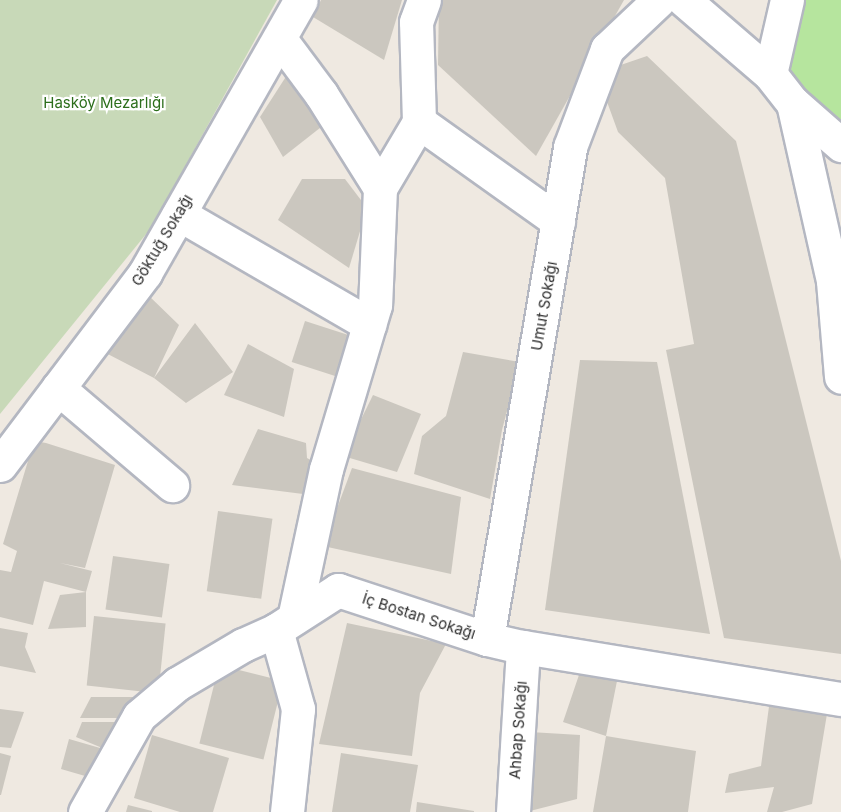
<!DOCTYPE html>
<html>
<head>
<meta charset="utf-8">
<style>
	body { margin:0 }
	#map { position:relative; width:841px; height:812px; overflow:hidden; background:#efe9e1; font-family:Inter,sans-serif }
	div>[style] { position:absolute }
	.green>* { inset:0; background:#b6e59e }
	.cemetery>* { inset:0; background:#c8d9b8 }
	.building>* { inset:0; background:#cbc7bf; transform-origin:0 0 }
	.roads { filter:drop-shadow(2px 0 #b4b7c1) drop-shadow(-2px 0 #b4b7c1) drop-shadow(0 2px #b4b7c1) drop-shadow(0 -2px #b4b7c1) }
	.minor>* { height:33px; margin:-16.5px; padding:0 16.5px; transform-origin:16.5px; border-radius:16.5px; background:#fff }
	span { translate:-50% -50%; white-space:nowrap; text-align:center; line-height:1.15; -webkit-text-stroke:4.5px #fff; paint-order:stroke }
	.park-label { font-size:15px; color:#2c6e1b }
	.street-label { font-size:15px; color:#2e2e2e }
</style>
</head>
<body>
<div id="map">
	<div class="green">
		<div style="clip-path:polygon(794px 0,841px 0,841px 132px,782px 76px)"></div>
	</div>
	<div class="cemetery">
		<div style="clip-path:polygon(0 0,277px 0,151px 228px,0 414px)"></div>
	</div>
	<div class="building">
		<div style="clip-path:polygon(321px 0,402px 0,384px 60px,313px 17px)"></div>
		<div style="clip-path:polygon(439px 0,624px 0,536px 156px,438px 65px)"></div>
		<div style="clip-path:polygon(647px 56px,736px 141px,841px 561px,841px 654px,724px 638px,666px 350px,694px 344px,665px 178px,618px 132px,606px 99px,609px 69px)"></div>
		<div style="clip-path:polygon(287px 75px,325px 124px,283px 157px,260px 117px)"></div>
		<div style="clip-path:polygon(302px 179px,345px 179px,367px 208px,349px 268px,278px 220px)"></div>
		<div style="clip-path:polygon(147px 294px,179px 325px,154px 378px,195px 323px,233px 372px,186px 403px,154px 378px,100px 350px)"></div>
		<div style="left:305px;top:321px;width:57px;height:43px;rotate:18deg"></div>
		<div style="clip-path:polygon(248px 344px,294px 369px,284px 417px,224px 395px)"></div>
		<div style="clip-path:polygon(463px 352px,520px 362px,502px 430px,490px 499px,414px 474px,422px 436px,446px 416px)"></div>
		<div style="clip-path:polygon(580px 360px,657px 362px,710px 634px,545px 610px)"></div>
		<div style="clip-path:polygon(373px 395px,421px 414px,397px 472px,343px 456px)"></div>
		<div style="clip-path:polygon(258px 429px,306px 443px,307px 458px,323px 467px,303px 494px,232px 485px)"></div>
		<div style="clip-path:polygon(34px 441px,46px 443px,115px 465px,85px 568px,60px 563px,92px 571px,86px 592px,44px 581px,33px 625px,0 617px,0 570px,11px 572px,17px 551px,3px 544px)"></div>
		<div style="clip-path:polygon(352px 468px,461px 497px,451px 574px,323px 546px)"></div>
		<div style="left:218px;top:511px;width:55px;height:81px;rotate:8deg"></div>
		<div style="left:113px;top:556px;width:57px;height:54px;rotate:8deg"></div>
		<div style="clip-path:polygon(86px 592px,86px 627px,48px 629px,60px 595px)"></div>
		<div style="left:94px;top:616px;width:72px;height:70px;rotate:6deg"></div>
		<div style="clip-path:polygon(347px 623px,446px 644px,420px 693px,412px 756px,319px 744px)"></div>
		<div style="clip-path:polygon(0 628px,28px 633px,25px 647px,36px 673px,0 666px)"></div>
		<div style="left:219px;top:665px;width:66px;height:81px;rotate:14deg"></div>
		<div style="clip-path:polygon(581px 669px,618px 676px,606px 736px,696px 751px,688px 812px,593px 812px,606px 736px,563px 722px)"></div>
		<div style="clip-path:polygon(91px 697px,137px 697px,124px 718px,80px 718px)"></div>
		<div style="clip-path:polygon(770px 699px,828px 708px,812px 804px,782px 812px,767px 812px,774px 787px,725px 793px,729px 774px,761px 766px)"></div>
		<div style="clip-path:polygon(0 709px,24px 712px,11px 748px,0 747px)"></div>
		<div style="clip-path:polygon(82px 722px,118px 722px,107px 750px,92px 778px,61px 769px,69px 739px,107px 750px,76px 737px)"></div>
		<div style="clip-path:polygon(530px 732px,580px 735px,577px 799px,526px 812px)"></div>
		<div style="clip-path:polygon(152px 735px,229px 758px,213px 812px,180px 812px,134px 798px)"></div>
		<div style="clip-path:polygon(0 753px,11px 756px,1px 795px,0 795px)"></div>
		<div style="clip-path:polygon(341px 753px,418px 765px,410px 812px,332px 812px)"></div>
		<div style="clip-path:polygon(417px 802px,474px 811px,474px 812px,416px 812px)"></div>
		<div style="clip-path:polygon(128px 805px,152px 811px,152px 812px,126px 812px)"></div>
	</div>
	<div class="roads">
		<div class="minor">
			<div style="left:684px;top:0;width:113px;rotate:40.7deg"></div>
			<div style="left:770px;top:74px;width:37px;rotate:52deg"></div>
			<div style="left:793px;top:103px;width:182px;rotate:77.3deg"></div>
			<div style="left:833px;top:281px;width:96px;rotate:85.2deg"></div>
			<div style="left:280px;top:39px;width:69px;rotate:53.3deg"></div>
			<div style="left:321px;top:94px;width:111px;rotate:57.9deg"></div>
			<div style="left:380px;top:188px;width:117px;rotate:92.4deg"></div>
			<div style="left:375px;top:305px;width:171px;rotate:106.6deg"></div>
			<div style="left:326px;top:469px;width:152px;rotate:102.1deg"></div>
			<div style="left:770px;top:74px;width:76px;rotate:-77.1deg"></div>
			<div style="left:793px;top:103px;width:64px;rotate:41.2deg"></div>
			<div style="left:419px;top:122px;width:171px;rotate:35.5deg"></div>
			<div style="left:380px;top:188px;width:77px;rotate:-59.4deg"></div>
			<div style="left:419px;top:122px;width:100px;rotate:-91.7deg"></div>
			<div style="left:416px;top:22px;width:23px;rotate:-70deg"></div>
			<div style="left:179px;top:214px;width:220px;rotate:30.1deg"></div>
			<div style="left:58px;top:388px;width:150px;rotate:40.4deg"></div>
			<div style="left:0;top:465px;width:241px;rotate:-52.9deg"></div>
			<div style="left:145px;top:273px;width:314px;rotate:-60.3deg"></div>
			<div style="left:276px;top:630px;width:82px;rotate:74.4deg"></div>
			<div style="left:298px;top:709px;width:104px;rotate:96.1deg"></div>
			<div style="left:487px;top:639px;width:499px;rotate:-80.4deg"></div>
			<div style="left:570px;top:147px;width:105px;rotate:-69.3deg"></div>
			<div style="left:607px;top:49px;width:71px;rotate:-43.3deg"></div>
			<div style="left:85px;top:812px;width:110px;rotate:-60.6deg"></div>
			<div style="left:139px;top:716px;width:50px;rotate:-40.1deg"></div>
			<div style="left:177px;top:684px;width:77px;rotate:-30.6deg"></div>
			<div style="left:243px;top:645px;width:36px;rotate:-24deg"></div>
			<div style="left:276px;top:630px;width:74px;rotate:-32.8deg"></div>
			<div style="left:338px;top:590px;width:157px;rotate:18.2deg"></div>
			<div style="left:487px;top:639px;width:37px;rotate:13deg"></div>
			<div style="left:523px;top:647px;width:322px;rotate:9.3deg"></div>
			<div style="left:513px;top:812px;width:165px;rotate:-86.5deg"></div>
		</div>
	</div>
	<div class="park-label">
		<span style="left:104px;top:103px">Hasköy Mezarlığı</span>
	</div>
	<div class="street-label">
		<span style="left:162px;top:240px;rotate:-59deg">Göktuğ Sokağı</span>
		<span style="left:544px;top:306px;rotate:-80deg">Umut Sokağı</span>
		<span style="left:419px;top:616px;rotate:18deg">İç Bostan Sokağı</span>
		<span style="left:518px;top:730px;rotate:-86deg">Ahbap Sokağı</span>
	</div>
</div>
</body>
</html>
